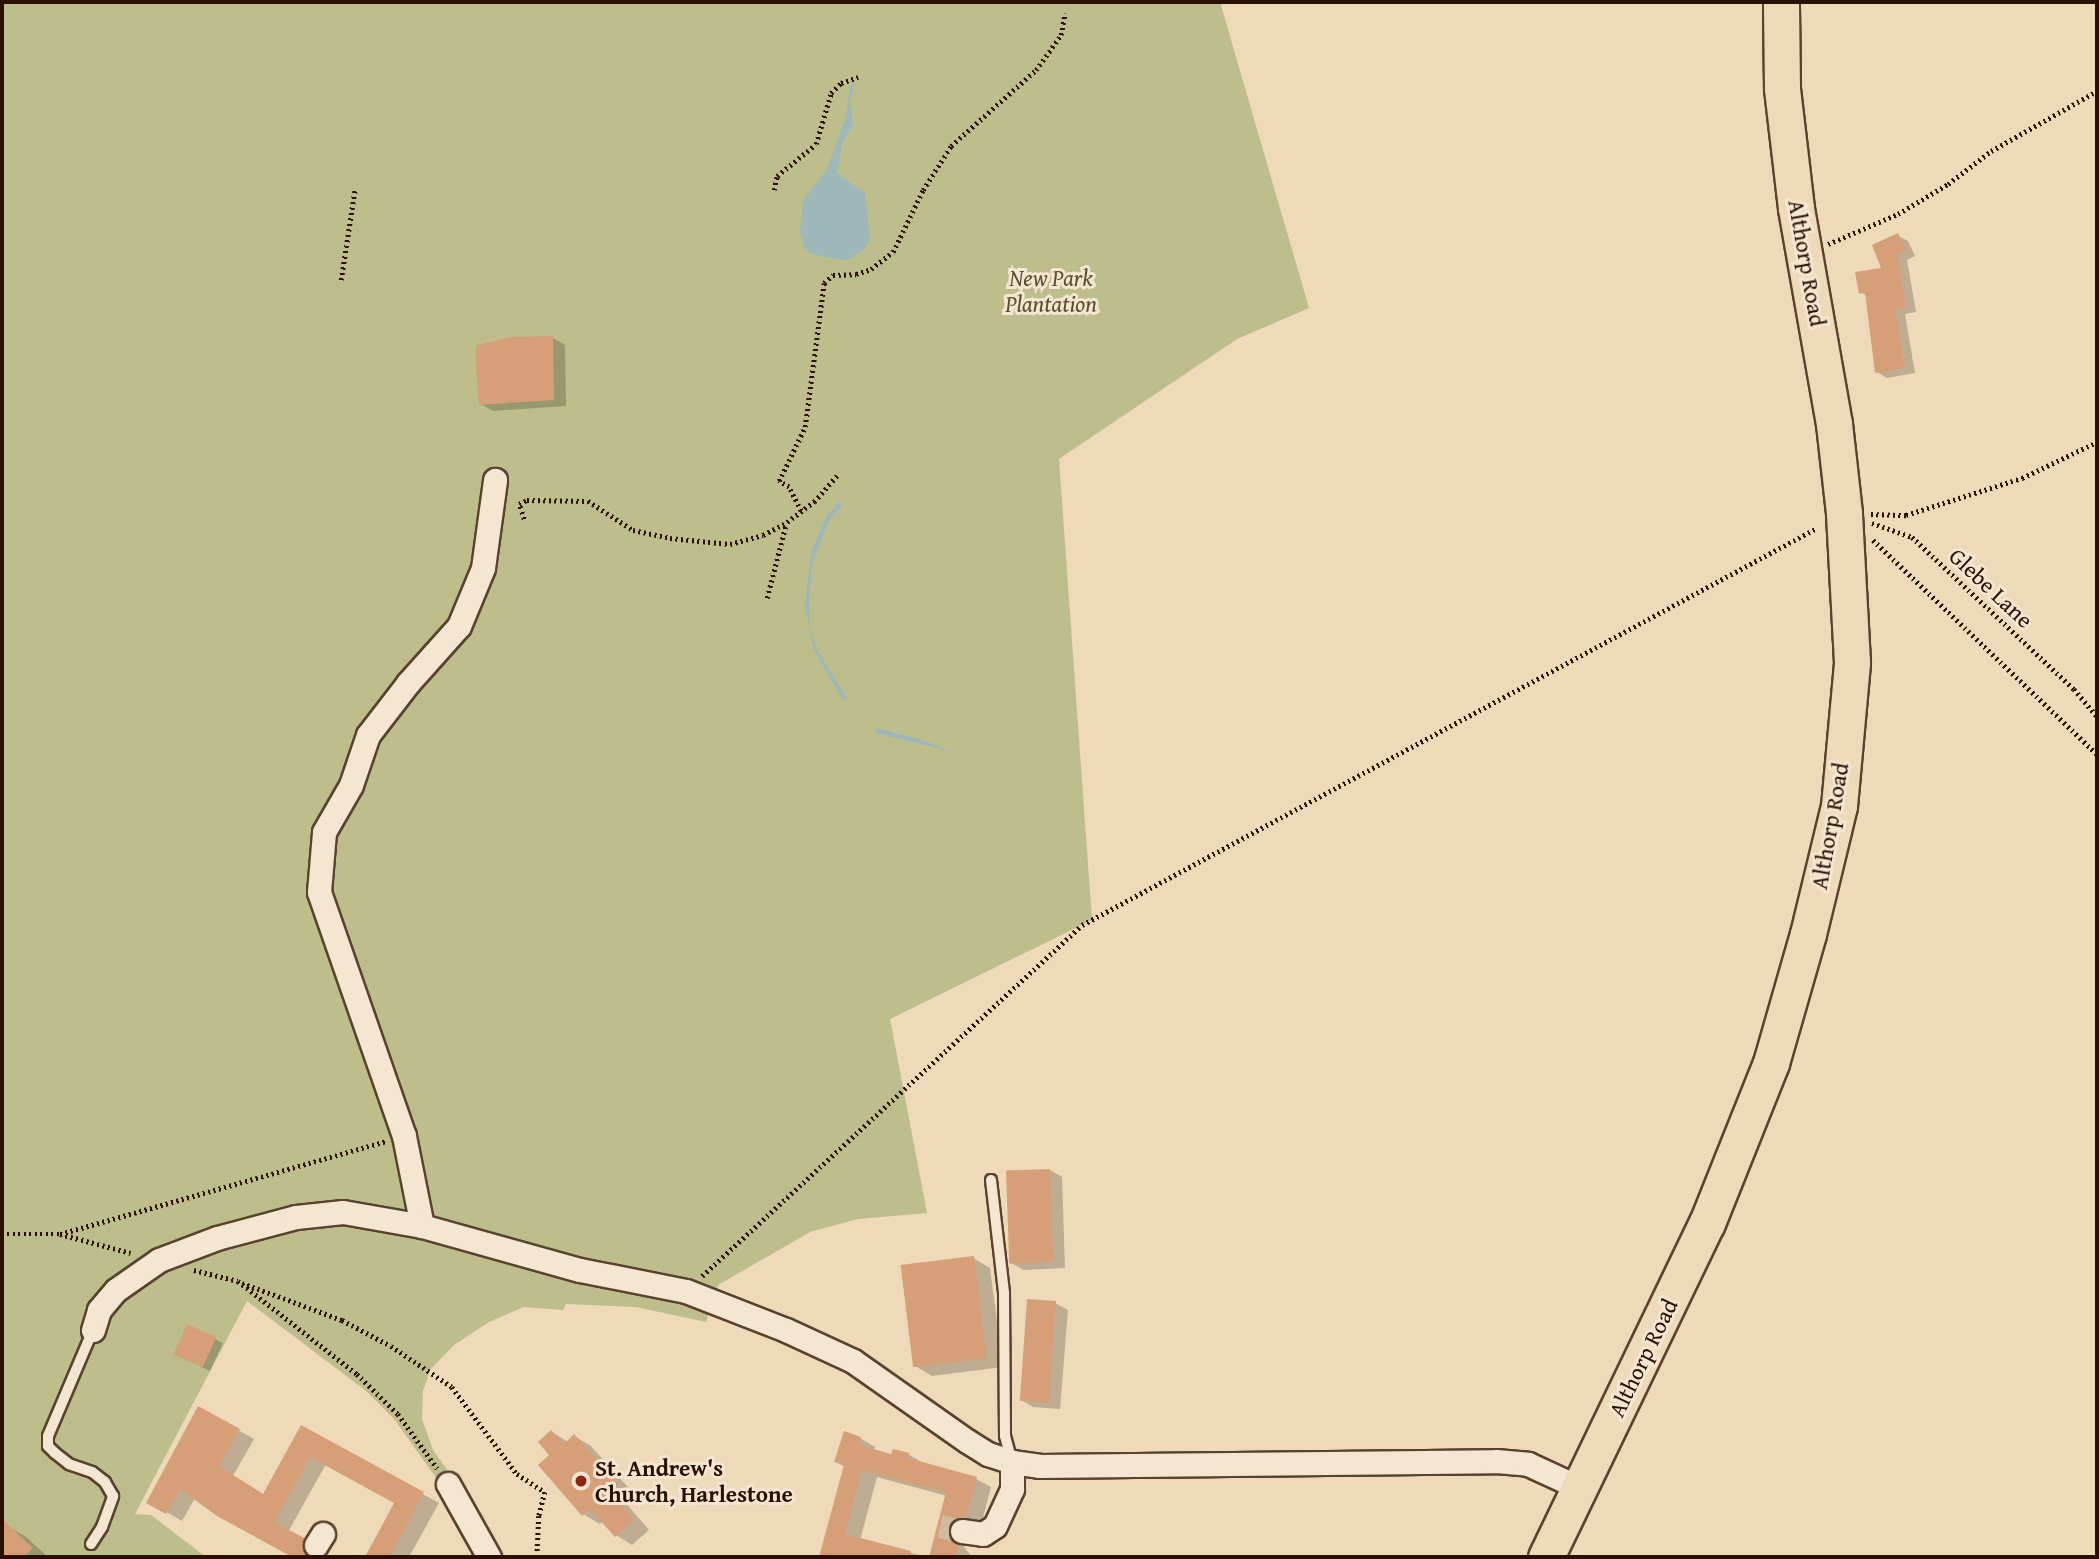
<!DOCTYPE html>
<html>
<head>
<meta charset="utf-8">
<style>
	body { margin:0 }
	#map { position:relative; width:2099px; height:1559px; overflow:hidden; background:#eed9b8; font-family:"Gentium Book Plus",serif }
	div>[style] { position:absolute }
	.green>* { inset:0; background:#bdbe8b }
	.water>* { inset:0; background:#9eb7b9 }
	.shadow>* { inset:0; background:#0003 }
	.building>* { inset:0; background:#d69f78; transform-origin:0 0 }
	.street-tunnel>* { height:23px; margin-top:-11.5px; transform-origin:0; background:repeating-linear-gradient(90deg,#d0bb9d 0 23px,transparent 0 34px) }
	.path>* { height:4.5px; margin-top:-2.25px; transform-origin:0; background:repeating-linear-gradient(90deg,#291001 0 2px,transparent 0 5.5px) }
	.roads { filter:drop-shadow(2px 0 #5a422f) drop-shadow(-2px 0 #5a422f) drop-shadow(0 2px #5a422f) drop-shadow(0 -2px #5a422f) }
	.lane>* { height:10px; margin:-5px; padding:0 5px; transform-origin:5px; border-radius:5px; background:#f4e6d1 }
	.street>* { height:23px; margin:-11.5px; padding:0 11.5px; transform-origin:11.5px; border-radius:11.5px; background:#f4e6d1 }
	.primary>* { height:35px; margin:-17.5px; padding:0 17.5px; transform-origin:17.5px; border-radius:17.5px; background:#eed9b8 }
	.dots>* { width:19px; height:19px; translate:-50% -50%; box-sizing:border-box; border:4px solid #f4e6d1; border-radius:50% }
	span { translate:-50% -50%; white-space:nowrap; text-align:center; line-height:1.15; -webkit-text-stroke:6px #f4e6d1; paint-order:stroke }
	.street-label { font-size:23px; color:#291001 }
	.park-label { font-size:23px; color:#5d4d31; font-style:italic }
	.poi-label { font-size:23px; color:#291001; font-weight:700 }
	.left { translate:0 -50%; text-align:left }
	.frame { position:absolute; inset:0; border:4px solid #291001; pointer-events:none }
</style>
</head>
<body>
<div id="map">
	<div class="green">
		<div style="clip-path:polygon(2px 2px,1220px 2px,1309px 308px,1237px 339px,1059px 459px,1092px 920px,890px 1019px,927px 1213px,858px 1219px,810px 1232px,718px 1285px,706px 1322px,636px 1307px,566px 1304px,563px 1310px,524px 1307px,489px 1322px,454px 1345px,430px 1370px,423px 1391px,422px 1419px,433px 1450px,453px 1478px,442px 1486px,394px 1419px,365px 1390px,247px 1301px,135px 1514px,151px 1515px,206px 1557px,2px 1557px)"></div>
	</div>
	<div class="water">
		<div style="clip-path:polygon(855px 82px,850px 103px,853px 124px,842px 144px,837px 173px,865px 193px,870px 238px,864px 250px,845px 261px,811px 254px,804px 248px,800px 232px,803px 200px,827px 169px,846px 117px,850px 86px)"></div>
		<div style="clip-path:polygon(840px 501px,842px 506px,829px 521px,812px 563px,809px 603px,810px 627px,816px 648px,847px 699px,843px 701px,814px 650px,805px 607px,811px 552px,826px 517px)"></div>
		<div style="clip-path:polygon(876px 728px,922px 740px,954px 752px,879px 734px,875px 733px)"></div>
	</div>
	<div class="shadow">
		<div style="clip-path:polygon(1897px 235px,1908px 241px,1915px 256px,1907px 260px,1916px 312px,1905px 314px,1915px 373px,1887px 378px,1877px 372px,1867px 296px,1860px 292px,1884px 269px)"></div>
		<div style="clip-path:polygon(553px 338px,565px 345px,566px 406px,493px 411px,481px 404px)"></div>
		<div style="clip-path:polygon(1050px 1170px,1062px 1177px,1065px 1268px,1024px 1270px,1011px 1263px)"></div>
		<div style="clip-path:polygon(973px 1258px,990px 1268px,1003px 1367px,932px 1376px,915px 1366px)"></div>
		<div style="clip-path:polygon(1055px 1303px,1068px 1310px,1060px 1409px,1033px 1407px,1021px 1400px)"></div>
		<div style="clip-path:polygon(215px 1339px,223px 1343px,210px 1371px,183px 1358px)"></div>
		<div style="clip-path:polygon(199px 1408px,254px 1439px,233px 1476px,264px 1496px,302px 1427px,439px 1503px,409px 1557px,367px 1557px,397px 1503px,326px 1464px,288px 1532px,319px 1549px,318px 1557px,295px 1557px,235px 1524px,195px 1498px,182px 1521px,149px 1502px)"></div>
		<div style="clip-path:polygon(552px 1432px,568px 1442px,574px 1436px,591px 1446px,634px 1494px,625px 1502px,649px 1530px,632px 1545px,616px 1535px,603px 1521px,600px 1524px,583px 1514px,551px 1455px)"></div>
		<div style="clip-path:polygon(860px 1438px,875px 1447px,874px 1451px,893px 1456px,908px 1454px,923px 1463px,976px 1479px,991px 1487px,981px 1525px,963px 1537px,964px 1547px,972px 1557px,931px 1557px,947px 1496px,877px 1477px,860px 1540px,927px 1557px,822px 1557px,845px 1467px,836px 1462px)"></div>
		<div style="clip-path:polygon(8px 1527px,25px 1536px,48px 1557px,2px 1557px,2px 1533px)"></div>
	</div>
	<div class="building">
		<div style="clip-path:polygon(1898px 233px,1906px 250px,1897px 254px,1906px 307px,1895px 309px,1905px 368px,1875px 373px,1865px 292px,1859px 294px,1855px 272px,1881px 268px,1872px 245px)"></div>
		<div style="clip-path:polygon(553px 336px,554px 400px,479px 405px,475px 353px,477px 345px,511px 337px)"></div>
		<div style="left:1050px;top:1169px;width:93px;height:44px;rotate:88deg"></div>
		<div style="left:974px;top:1256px;width:103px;height:74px;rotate:83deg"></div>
		<div style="left:1027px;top:1299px;width:29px;height:102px;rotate:4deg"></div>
		<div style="left:187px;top:1324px;width:32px;height:33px;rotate:24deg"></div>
		<div style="clip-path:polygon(198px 1406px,240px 1429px,219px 1466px,263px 1494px,301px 1425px,424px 1492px,389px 1557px,365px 1557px,394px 1503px,310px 1457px,274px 1522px,304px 1538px,303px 1551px,310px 1557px,292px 1557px,217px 1516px,180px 1489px,166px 1514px,146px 1503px)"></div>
		<div style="clip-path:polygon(551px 1430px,564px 1444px,574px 1434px,618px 1484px,609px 1491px,634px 1520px,615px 1537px,590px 1509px,582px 1516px,538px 1465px,549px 1455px,538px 1442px)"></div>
		<div style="clip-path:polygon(844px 1431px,861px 1437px,859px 1445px,891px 1454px,893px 1449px,909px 1453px,908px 1458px,977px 1477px,966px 1517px,956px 1518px,948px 1528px,949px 1537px,959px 1544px,955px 1557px,929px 1557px,946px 1492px,861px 1470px,845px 1534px,911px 1551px,910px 1557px,819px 1557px,844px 1465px,834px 1462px)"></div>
		<div style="clip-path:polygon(2px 1519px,33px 1548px,24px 1557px,2px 1557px)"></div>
	</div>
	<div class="street-tunnel">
		<div style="left:940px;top:1526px;width:23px;rotate:13deg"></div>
	</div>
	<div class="path">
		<div style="left:774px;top:190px;width:14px;rotate:-78deg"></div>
		<div style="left:777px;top:176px;width:50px;rotate:-39.4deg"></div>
		<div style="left:816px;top:144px;width:53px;rotate:-73.6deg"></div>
		<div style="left:831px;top:93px;width:14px;rotate:-45deg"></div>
		<div style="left:841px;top:83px;width:18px;rotate:-19deg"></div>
		<div style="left:1828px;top:244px;width:76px;rotate:-23.2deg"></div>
		<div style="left:1898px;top:214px;width:58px;rotate:-31deg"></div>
		<div style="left:1948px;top:184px;width:54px;rotate:-37.5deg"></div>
		<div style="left:1991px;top:151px;width:122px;rotate:-29.5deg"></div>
		<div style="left:341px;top:280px;width:93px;rotate:-81.3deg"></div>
		<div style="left:801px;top:511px;width:27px;rotate:-117deg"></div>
		<div style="left:789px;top:487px;width:12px;rotate:-149deg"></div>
		<div style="left:779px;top:481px;width:60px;rotate:-64.3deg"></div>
		<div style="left:805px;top:427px;width:145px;rotate:-82.5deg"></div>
		<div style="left:824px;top:283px;width:12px;rotate:-42deg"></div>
		<div style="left:833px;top:275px;width:23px;rotate:-2deg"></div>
		<div style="left:856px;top:274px;width:16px;rotate:-18deg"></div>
		<div style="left:871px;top:269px;width:28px;rotate:-38deg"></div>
		<div style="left:893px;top:252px;width:69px;rotate:-64.2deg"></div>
		<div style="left:923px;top:190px;width:52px;rotate:-57.5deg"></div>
		<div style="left:951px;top:146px;width:114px;rotate:-41.8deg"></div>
		<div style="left:1036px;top:70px;width:43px;rotate:-54.5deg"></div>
		<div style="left:1061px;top:35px;width:22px;rotate:-80deg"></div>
		<div style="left:1871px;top:514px;width:35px;rotate:2deg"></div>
		<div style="left:1906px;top:515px;width:122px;rotate:-17.7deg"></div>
		<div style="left:2022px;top:478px;width:83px;rotate:-25.6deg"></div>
		<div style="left:524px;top:519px;width:16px;rotate:-108deg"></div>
		<div style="left:519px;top:504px;width:9px;rotate:-27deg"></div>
		<div style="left:527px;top:500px;width:61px;rotate:0.9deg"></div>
		<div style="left:588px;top:501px;width:54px;rotate:32.8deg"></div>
		<div style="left:633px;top:530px;width:38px;rotate:12deg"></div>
		<div style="left:670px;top:538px;width:60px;rotate:5.7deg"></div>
		<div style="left:730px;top:544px;width:34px;rotate:-15deg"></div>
		<div style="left:763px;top:535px;width:27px;rotate:-28deg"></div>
		<div style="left:787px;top:522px;width:34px;rotate:-37deg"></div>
		<div style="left:814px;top:502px;width:35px;rotate:-49deg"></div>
		<div style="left:1872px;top:523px;width:42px;rotate:19.3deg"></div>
		<div style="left:1912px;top:537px;width:222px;rotate:43.2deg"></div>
		<div style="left:2074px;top:689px;width:35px;rotate:50deg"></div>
		<div style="left:1873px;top:540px;width:310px;rotate:43.7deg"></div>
		<div style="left:767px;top:598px;width:76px;rotate:-75.6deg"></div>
		<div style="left:2px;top:1234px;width:58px"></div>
		<div style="left:60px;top:1234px;width:73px;rotate:15deg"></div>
		<div style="left:60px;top:1234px;width:339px;rotate:-15.9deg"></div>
		<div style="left:194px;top:1270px;width:45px;rotate:14deg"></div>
		<div style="left:238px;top:1281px;width:151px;rotate:38deg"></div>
		<div style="left:357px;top:1374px;width:57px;rotate:44.3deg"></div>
		<div style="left:398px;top:1414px;width:67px;rotate:54.2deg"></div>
		<div style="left:702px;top:1276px;width:517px;rotate:-42.73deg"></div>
		<div style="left:1082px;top:925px;width:835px;rotate:-28.38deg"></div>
		<div style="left:242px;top:1283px;width:107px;rotate:20.3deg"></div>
		<div style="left:342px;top:1320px;width:55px;rotate:28deg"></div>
		<div style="left:391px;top:1346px;width:73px;rotate:33.9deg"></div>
		<div style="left:452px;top:1387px;width:109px;rotate:53.2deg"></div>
		<div style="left:517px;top:1474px;width:33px;rotate:33deg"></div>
		<div style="left:545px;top:1492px;width:25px;rotate:104deg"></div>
		<div style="left:539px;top:1516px;width:41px;rotate:92.8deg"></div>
	</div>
	<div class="roads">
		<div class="lane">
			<div style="left:991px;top:1180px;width:114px;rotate:83.4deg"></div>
			<div style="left:1004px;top:1293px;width:143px;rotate:89.6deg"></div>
			<div style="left:1005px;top:1436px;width:27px;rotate:75deg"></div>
			<div style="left:91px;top:1544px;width:20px;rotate:-57deg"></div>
			<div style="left:102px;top:1527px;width:33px;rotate:-70deg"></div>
			<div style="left:113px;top:1496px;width:16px;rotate:-120deg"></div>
			<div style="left:105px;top:1482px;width:16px;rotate:-142deg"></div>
			<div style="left:92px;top:1472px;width:24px;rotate:-161deg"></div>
			<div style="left:69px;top:1464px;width:18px;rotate:-142deg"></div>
			<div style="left:55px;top:1453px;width:10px;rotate:-135deg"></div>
			<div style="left:48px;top:1446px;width:10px;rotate:-90deg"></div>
			<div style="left:48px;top:1436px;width:115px;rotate:-67deg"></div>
		</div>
		<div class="street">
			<div style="left:422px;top:1226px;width:92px;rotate:-101.3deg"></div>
			<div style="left:404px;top:1136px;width:258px;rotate:-109.2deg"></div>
			<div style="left:319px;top:892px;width:60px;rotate:-85.2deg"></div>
			<div style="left:324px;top:832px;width:54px;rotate:-60.1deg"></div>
			<div style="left:351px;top:785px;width:53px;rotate:-71.2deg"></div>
			<div style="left:368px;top:735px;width:66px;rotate:-52.4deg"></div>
			<div style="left:408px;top:683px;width:76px;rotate:-48.2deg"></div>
			<div style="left:459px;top:626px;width:63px;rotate:-67.5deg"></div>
			<div style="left:483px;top:568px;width:89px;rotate:-82.2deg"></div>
			<div style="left:93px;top:1330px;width:21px;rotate:-73deg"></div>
			<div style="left:99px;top:1310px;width:26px;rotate:-50deg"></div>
			<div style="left:116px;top:1290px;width:52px;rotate:-34.9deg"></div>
			<div style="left:159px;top:1260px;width:62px;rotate:-20.8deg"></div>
			<div style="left:217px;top:1238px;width:82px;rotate:-14.9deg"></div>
			<div style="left:296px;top:1217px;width:47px;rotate:-6.1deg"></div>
			<div style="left:343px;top:1212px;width:80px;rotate:10deg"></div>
			<div style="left:422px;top:1226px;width:164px;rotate:15.6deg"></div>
			<div style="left:580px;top:1270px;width:108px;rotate:11.2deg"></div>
			<div style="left:686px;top:1291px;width:107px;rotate:21.3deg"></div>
			<div style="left:786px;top:1330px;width:74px;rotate:24.8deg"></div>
			<div style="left:853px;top:1361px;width:139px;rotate:35.1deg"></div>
			<div style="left:967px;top:1441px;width:25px;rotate:32deg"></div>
			<div style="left:988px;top:1454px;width:25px;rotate:18deg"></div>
			<div style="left:1012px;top:1462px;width:27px;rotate:8deg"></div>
			<div style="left:1039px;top:1466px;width:457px;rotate:-0.6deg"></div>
			<div style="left:1496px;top:1461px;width:32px;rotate:5deg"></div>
			<div style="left:1528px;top:1464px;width:57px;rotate:24.8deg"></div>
			<div style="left:448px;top:1484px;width:84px;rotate:60.7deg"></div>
			<div style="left:962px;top:1531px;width:21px;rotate:8deg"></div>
			<div style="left:983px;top:1534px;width:14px;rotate:-34deg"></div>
			<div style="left:995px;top:1526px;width:41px;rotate:-65.3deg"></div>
			<div style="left:1012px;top:1489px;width:27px;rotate:-90deg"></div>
			<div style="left:316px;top:1545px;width:13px;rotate:-58deg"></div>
		</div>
		<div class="primary">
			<div style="left:1546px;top:1557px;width:371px;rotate:-64.3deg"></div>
			<div style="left:1707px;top:1223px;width:172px;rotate:-68.2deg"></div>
			<div style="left:1771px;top:1063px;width:134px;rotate:-74deg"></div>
			<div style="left:1808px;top:934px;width:132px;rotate:-76.4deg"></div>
			<div style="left:1839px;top:806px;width:145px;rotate:-84.8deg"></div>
			<div style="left:1852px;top:662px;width:149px;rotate:-93.1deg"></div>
			<div style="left:1844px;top:513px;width:90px;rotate:-96.4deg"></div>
			<div style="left:1834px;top:424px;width:219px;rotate:-100deg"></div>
			<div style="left:1796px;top:208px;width:121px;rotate:-96.7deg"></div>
			<div style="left:1782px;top:88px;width:86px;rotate:-90.7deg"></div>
		</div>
	</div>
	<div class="dots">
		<div style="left:581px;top:1481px;background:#8f2418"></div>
	</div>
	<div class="street-label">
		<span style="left:1807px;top:263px;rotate:80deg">Althorp Road</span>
		<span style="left:1991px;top:588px;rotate:43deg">Glebe Lane</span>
		<span style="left:1830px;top:826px;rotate:-80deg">Althorp Road</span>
		<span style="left:1643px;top:1358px;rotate:-64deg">Althorp Road</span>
	</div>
	<div class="park-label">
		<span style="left:1051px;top:291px">New Park<br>Plantation</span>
	</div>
	<div class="poi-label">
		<span class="left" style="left:595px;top:1481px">St. Andrew's<br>Church, Harlestone</span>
	</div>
	<div class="frame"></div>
</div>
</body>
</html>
